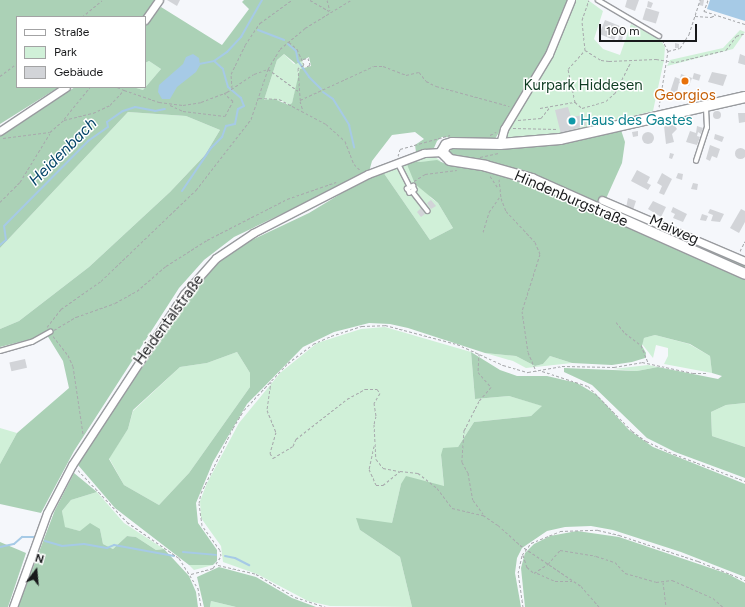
<!DOCTYPE html>
<html>
<head>
<meta charset="utf-8">
<style>
	body { margin:0 }
	#map { position:relative; width:745px; height:607px; overflow:hidden; background:#f5f7fb; font-family:Figtree,sans-serif }
	div>[style] { position:absolute }
	.green>* { inset:0; background:#d0f0d8 }
	.forest>* { inset:0; background:#abd1b6 }
	.water>* { inset:0; background:#a6cae6 }
	.stream>* { height:2px; margin:-1px; padding:0 1px; transform-origin:1px; border-radius:1px; background:#a6cae6 }
	.building>* { inset:0; background:#d2d4d8; transform-origin:0 0 }
	.round { border-radius:50% }
	.path>* { height:1px; margin-top:-0.5px; transform-origin:0; background:repeating-linear-gradient(90deg,#a7a9ac 0 3px,transparent 0 5px) }
	.roads { filter:drop-shadow(1px 0 #999b9f) drop-shadow(-1px 0 #999b9f) drop-shadow(0 1px #999b9f) drop-shadow(0 -1px #999b9f) }
	.lane>* { height:3.5px; margin:-1.75px; padding:0 1.75px; transform-origin:1.75px; border-radius:1.75px; background:#fff }
	.street>* { height:7px; margin:-3.5px; padding:0 3.5px; transform-origin:3.5px; border-radius:3.5px; background:#fff }
	.secondary>* { height:10px; margin:-5px; padding:0 5px; transform-origin:5px; border-radius:5px; background:#fff }
	.dots>* { width:11px; height:11px; translate:-50% -50%; box-sizing:border-box; border:2px solid #fff; border-radius:50% }
	span { translate:-50% -50%; white-space:nowrap; text-align:center; line-height:1.15; -webkit-text-stroke:3px #fff; paint-order:stroke }
	.park-label { font-size:15px; color:#0e3b21 }
	.food-label { font-size:15px; color:#c56008 }
	.culture-label { font-size:15px; color:#0d838f }
	.left { translate:0 -50%; text-align:left }
	.street-label { font-size:15px; color:#18191b }
	.water-label { font-size:16px; color:#034468; font-style:italic }
	.legend { position:absolute; left:16px; top:16px; width:130px; height:72px; box-sizing:border-box; background:#fff; border:1px solid #a3a3a4; margin:0; padding:5px 7px; list-style:none; font-size:12px; color:#18191b }
	.legend li { display:flex; align-items:center; gap:8px; height:20px }
	.legend b { width:20px; border:1px solid #a3a3a4 }
	.north { position:absolute; left:16px; top:551px; width:40px; height:40px; -webkit-text-stroke:3px #fff; paint-order:stroke; rotate:16deg; font-size:11px; font-weight:700; line-height:16px; text-align:center; color:#18191b }
	.north::after { content:''; display:block; margin:auto; width:14px; height:18px; background:#18191b; clip-path:polygon(50% 0,100% 100%,50% 72%,0 100%) }
	.scale { position:absolute; left:599px; top:24px; width:98px; height:18px; box-sizing:border-box; border:2px solid #18191b; border-top:0; padding-left:5px; font-size:12px; line-height:14px; white-space:nowrap; color:#18191b; -webkit-text-stroke:3px #fff; paint-order:stroke }
</style>
</head>
<body>
<div id="map">
	<div class="green">
		<div style="clip-path:polygon(574px 0,588px 0,603px 11px,594px 39px,603px 49px,620px 55px,631px 24px,660px 39px,665px 47px,664px 60px,653px 111px,562px 134px,507px 138px,507px 132px,552px 55px)"></div>
		<div style="clip-path:polygon(740px 30px,745px 32px,733px 49px,667px 66px,670px 60px,723px 48px)"></div>
		<div style="clip-path:polygon(284px 54px,294px 64px,302px 59px,304px 68px,301px 69px,292px 103px,289px 105px,282px 101px,264px 100px,277px 60px)"></div>
		<div style="clip-path:polygon(149px 61px,161px 69px,143px 90px,133px 87px,145px 87px,145px 63px)"></div>
		<div style="clip-path:polygon(128px 112px,186px 116px,220px 130px,205px 155px,170px 192px,89px 267px,19px 321px,0 329px,0 248px)"></div>
		<div style="clip-path:polygon(432px 155px,441px 161px,420px 162px,411px 160px)"></div>
		<div style="clip-path:polygon(406px 162px,431px 198px,438px 203px,453px 228px,430px 240px,383px 172px)"></div>
		<div style="clip-path:polygon(385px 327px,471px 352px,475px 399px,509px 396px,543px 406px,531px 416px,474px 422px,458px 447px,441px 456px,444px 486px,401px 484px,392px 523px,360px 530px,400px 557px,412px 607px,330px 606px,308px 601px,257px 574px,223px 562px,221px 546px,201px 518px,200px 501px,207px 483px,239px 423px,280px 373px,317px 343px,361px 329px)"></div>
		<div style="clip-path:polygon(655px 335px,689px 344px,710px 356px,712px 373px,664px 364px,668px 356px,668px 348px,656px 345px,653px 358px,642px 344px,644px 338px)"></div>
		<div style="clip-path:polygon(237px 352px,250px 373px,250px 387px,189px 473px,159px 505px,124px 485px,109px 458px,128px 429px,133px 411px,180px 367px,207px 363px)"></div>
		<div style="clip-path:polygon(485px 353px,516px 356px,535px 366px,543px 364px,550px 356px,572px 363px,526px 368px,513px 361px)"></div>
		<div style="clip-path:polygon(648px 365px,658px 367px,637px 371px,613px 369px)"></div>
		<div style="clip-path:polygon(745px 403px,745px 447px,712px 436px,711px 412px,726px 405px)"></div>
		<div style="clip-path:polygon(0 428px,17px 433px,0 464px)"></div>
		<div style="clip-path:polygon(97px 492px,124px 523px,164px 549px,156px 550px,136px 537px,127px 536px,113px 549px,103px 544px,100px 529px,80px 531px,64px 527px,62px 511px,71px 500px)"></div>
		<div style="clip-path:polygon(196px 563px,213px 565px,194px 570px,189px 565px)"></div>
		<div style="clip-path:polygon(211px 601px,236px 607px,210px 607px)"></div>
	</div>
	<div class="forest">
		<div style="clip-path:polygon(0 0,155px 0,143px 17px,17px 17px,17px 87px,59px 87px,0 124px)"></div>
		<div style="clip-path:polygon(evenodd,244px 0,569px 0,545px 55px,495px 139px,442px 137px,437px 141px,434px 148px,416px 152px,415px 145px,424px 139px,415px 132px,392px 135px,372px 161px,369px 172px,234px 237px,204px 260px,179px 288px,74px 451px,41px 513px,0 504px,0 464px,17px 433px,69px 388px,63px 361px,47px 335px,0 347px,0 329px,19px 321px,89px 267px,170px 192px,205px 155px,220px 130px,186px 116px,128px 112px,0 248px,0 136px,75px 87px,133px 87px,143px 90px,161px 69px,149px 61px,145px 63px,145px 26px,161px 7px,222px 45px,249px 9px,242px 2px,244px 0,284px 54px,296px 64px,309px 57px,311px 66px,300px 69px,292px 103px,289px 105px,274px 99px,264px 100px,277px 60px,284px 54px)"></div>
		<div style="clip-path:polygon(621px 130px,625px 142px,622px 163px,604px 203px,745px 262px,745px 269px,595px 205px,455px 158px,449px 152px,452px 148px)"></div>
		<div style="clip-path:polygon(evenodd,411px 160px,420px 162px,437px 160px,448px 165px,484px 169px,530px 182px,745px 278px,745px 403px,726px 405px,711px 412px,712px 436px,745px 447px,745px 478px,675px 452px,647px 438px,592px 385px,564px 372px,564px 368px,637px 371px,658px 367px,718px 379px,722px 376px,712px 373px,710px 356px,690px 344px,655px 335px,644px 338px,642px 346px,646px 353px,645px 358px,632px 362px,612px 365px,572px 363px,550px 356px,543px 364px,535px 366px,516px 356px,485px 353px,408px 328px,390px 324px,369px 323px,334px 332px,303px 347px,247px 404px,213px 462px,196px 503px,198px 523px,217px 550px,217px 561px,213px 565px,189px 565px,115px 508px,78px 465px,84px 453px,190px 297px,210px 270px,239px 246px,309px 213px,365px 179px,383px 172px,430px 240px,453px 228px,438px 203px,415px 184px,406px 162px,411px 160px,237px 352px,250px 373px,250px 387px,189px 473px,159px 505px,124px 485px,109px 459px,128px 429px,133px 410px,180px 367px,207px 363px,237px 352px)"></div>
		<div style="clip-path:polygon(471px 352px,500px 370px,517px 376px,547px 376px,577px 383px,597px 395px,629px 430px,653px 447px,745px 484px,745px 577px,681px 552px,613px 530px,591px 526px,565px 527px,547px 531px,522px 548px,517px 558px,515px 573px,521px 607px,412px 607px,400px 557px,360px 530px,356px 518px,392px 523px,401px 484px,406px 476px,444px 486px,441px 455px,443px 448px,458px 447px,474px 422px,531px 416px,542px 406px,509px 396px,475px 399px)"></div>
		<div style="clip-path:polygon(74px 473px,97px 492px,71px 500px,62px 511px,65px 527px,80px 531px,90px 523px,100px 529px,103px 544px,113px 549px,127px 536px,136px 537px,156px 550px,164px 549px,189px 576px,196px 592px,198px 607px,18px 607px,55px 510px)"></div>
		<div style="clip-path:polygon(577px 531px,619px 537px,728px 574px,745px 583px,745px 607px,525px 607px,521px 568px,525px 553px,534px 544px,550px 536px)"></div>
		<div style="clip-path:polygon(0 542px,26px 553px,8px 607px,0 607px)"></div>
		<div style="clip-path:polygon(219px 567px,256px 577px,292px 598px,316px 607px,236px 607px,211px 601px,210px 607px,204px 607px,197px 577px)"></div>
	</div>
	<div class="water">
		<div style="clip-path:polygon(710px 0,745px 0,745px 21px,707px 9px)"></div>
		<div style="clip-path:polygon(193px 54px,199px 58px,200px 65px,196px 72px,177px 87px,170px 99px,162px 99px,158px 92px,159px 85px,183px 64px,186px 57px)"></div>
	</div>
	<div class="stream">
		<div style="left:258px;top:30px;width:28px;rotate:21deg"></div>
		<div style="left:288px;top:44px;width:11px;rotate:41deg"></div>
		<div style="left:296px;top:51px;width:10px;rotate:79deg"></div>
		<div style="left:298px;top:61px;width:19px;rotate:55deg"></div>
		<div style="left:309px;top:77px;width:17px;rotate:45deg"></div>
		<div style="left:199px;top:64px;width:15px;rotate:-11deg"></div>
		<div style="left:214px;top:61px;width:16px;rotate:-35deg"></div>
		<div style="left:227px;top:52px;width:21px;rotate:-47deg"></div>
		<div style="left:241px;top:37px;width:43px;rotate:-60.4deg"></div>
		<div style="left:323px;top:92px;width:12px;rotate:35deg"></div>
		<div style="left:333px;top:99px;width:31px;rotate:58deg"></div>
		<div style="left:349px;top:125px;width:23px;rotate:77deg"></div>
		<div style="left:182px;top:191px;width:52px;rotate:-56deg"></div>
		<div style="left:211px;top:148px;width:16px;rotate:-45deg"></div>
		<div style="left:222px;top:137px;width:12px;rotate:-70deg"></div>
		<div style="left:226px;top:126px;width:9px;rotate:-13deg"></div>
		<div style="left:235px;top:124px;width:15px;rotate:-79deg"></div>
		<div style="left:238px;top:109px;width:7px;rotate:-27deg"></div>
		<div style="left:244px;top:106px;width:9px;rotate:-111deg"></div>
		<div style="left:241px;top:98px;width:17px;rotate:-140deg"></div>
		<div style="left:228px;top:87px;width:19px;rotate:-106deg"></div>
		<div style="left:223px;top:69px;width:12px;rotate:-138deg"></div>
		<div style="left:0;top:245px;width:8px;rotate:-40deg"></div>
		<div style="left:6px;top:240px;width:14px;rotate:-98deg"></div>
		<div style="left:4px;top:226px;width:120px;rotate:-45.3deg"></div>
		<div style="left:88px;top:141px;width:24px;rotate:-35deg"></div>
		<div style="left:108px;top:127px;width:5px;rotate:-101deg"></div>
		<div style="left:107px;top:122px;width:19px;rotate:-35deg"></div>
		<div style="left:123px;top:111px;width:13px;rotate:-18deg"></div>
		<div style="left:135px;top:107px;width:20px;rotate:11deg"></div>
		<div style="left:155px;top:111px;width:10px;rotate:-11deg"></div>
		<div style="left:45px;top:541px;width:18px;rotate:16deg"></div>
		<div style="left:62px;top:546px;width:22px;rotate:-5deg"></div>
		<div style="left:84px;top:544px;width:23px;rotate:10deg"></div>
		<div style="left:107px;top:548px;width:8px;rotate:-23deg"></div>
		<div style="left:114px;top:545px;width:61px;rotate:10.4deg"></div>
		<div style="left:0;top:547px;width:14px;rotate:-12deg"></div>
		<div style="left:14px;top:544px;width:11px;rotate:-41deg"></div>
		<div style="left:22px;top:537px;width:12px"></div>
		<div style="left:183px;top:552px;width:33px;rotate:5deg"></div>
		<div style="left:225px;top:556px;width:10px;rotate:11deg"></div>
		<div style="left:235px;top:558px;width:16px;rotate:27deg"></div>
	</div>
	<div class="building">
		<div style="clip-path:polygon(167px 0,180px 0,177px 6px)"></div>
		<div style="clip-path:polygon(627px 0,639px 0,635px 11px,625px 7px)"></div>
		<div style="clip-path:polygon(700px 0,704px 0,703px 6px,699px 5px)"></div>
		<div style="clip-path:polygon(648px 1px,653px 3px,651px 8px,647px 7px)"></div>
		<div style="left:646px;top:8px;width:14px;height:12px;rotate:17deg"></div>
		<div style="left:605px;top:20px;width:16px;height:15px;rotate:22deg"></div>
		<div style="left:620px;top:32px;width:4px;height:9px;rotate:14deg"></div>
		<div style="clip-path:polygon(675px 43px,679px 44px,679px 48px,675px 48px)"></div>
		<div style="clip-path:polygon(740px 54px,745px 56px,745px 65px,738px 63px)"></div>
		<div style="clip-path:polygon(712px 72px,727px 75px,723px 86px,708px 82px)"></div>
		<div style="left:694px;top:73px;width:7px;height:6px;rotate:16deg"></div>
		<div style="clip-path:polygon(681px 74px,692px 78px,689px 86px,679px 83px,676px 97px,669px 95px,675px 77px,680px 79px)"></div>
		<div style="clip-path:polygon(568px 107px,571px 117px,584px 115px,586px 125px,561px 134px,555px 110px)"></div>
		<div class="round" style="left:713px;top:111px;width:8px;height:8px"></div>
		<div style="clip-path:polygon(738px 113px,745px 113px,745px 122px,739px 123px)"></div>
		<div style="clip-path:polygon(673px 123px,677px 129px,672px 134px,674px 142px,666px 144px,664px 126px)"></div>
		<div style="clip-path:polygon(697px 126px,703px 128px,701px 134px,698px 132px,697px 136px,700px 137px,697px 145px,686px 142px,690px 131px,696px 133px)"></div>
		<div style="clip-path:polygon(638px 131px,638px 136px,633px 137px,632px 132px)"></div>
		<div class="round" style="left:642px;top:132px;width:12px;height:12px"></div>
		<div style="clip-path:polygon(715px 134px,724px 137px,722px 142px,714px 139px)"></div>
		<div style="clip-path:polygon(710px 145px,720px 149px,717px 158px,712px 156px,710px 161px,706px 159px)"></div>
		<div class="round" style="left:734.5px;top:147.5px;width:11px;height:11px"></div>
		<div style="clip-path:polygon(670px 153px,674px 154px,672px 159px,669px 158px)"></div>
		<div style="clip-path:polygon(637px 170px,650px 177px,647px 183px,651px 185px,648px 190px,631px 181px)"></div>
		<div style="clip-path:polygon(662px 173px,672px 179px,664px 195px,659px 193px,662px 186px,657px 183px)"></div>
		<div style="clip-path:polygon(678px 173px,683px 174px,682px 180px,676px 178px)"></div>
		<div style="clip-path:polygon(693px 183px,698px 184px,697px 190px,691px 189px)"></div>
		<div style="clip-path:polygon(628px 198px,636px 201px,633px 210px,626px 208px)"></div>
		<div style="clip-path:polygon(431px 200px,436px 206px,431px 209px,427px 203px)"></div>
		<div style="clip-path:polygon(653px 201px,666px 207px,661px 217px,648px 209px)"></div>
		<div style="clip-path:polygon(673px 207px,687px 214px,683px 222px,673px 218px,675px 214px,671px 212px)"></div>
		<div style="clip-path:polygon(421px 208px,425px 214px,421px 217px,417px 212px)"></div>
		<div style="clip-path:polygon(710px 209px,724px 214px,720px 222px,711px 221px,713px 215px,708px 213px)"></div>
		<div style="clip-path:polygon(741px 209px,745px 211px,745px 222px,739px 233px,730px 228px)"></div>
		<div style="clip-path:polygon(702px 214px,708px 216px,706px 221px,700px 220px)"></div>
		<div style="left:25px;top:359px;width:9px;height:16px;rotate:77deg"></div>
	</div>
	<div class="path">
		<div style="left:310px;top:0;width:22px;rotate:30deg"></div>
		<div style="left:327px;top:0;width:11px;rotate:75deg"></div>
		<div style="left:708px;top:0;width:12px;rotate:110deg"></div>
		<div style="left:704px;top:11px;width:43px;rotate:17.6deg"></div>
		<div style="left:695px;top:16px;width:16px;rotate:4deg"></div>
		<div style="left:711px;top:17px;width:4px;rotate:-27deg"></div>
		<div style="left:82px;top:17px;width:26px;rotate:-40deg"></div>
		<div style="left:289px;top:42px;width:11px;rotate:41deg"></div>
		<div style="left:297px;top:49px;width:17px;rotate:66deg"></div>
		<div style="left:304px;top:65px;width:7px;rotate:153deg"></div>
		<div style="left:298px;top:68px;width:32px;rotate:86deg"></div>
		<div style="left:300px;top:100px;width:81px;rotate:-24.7deg"></div>
		<div style="left:374px;top:66px;width:9px"></div>
		<div style="left:383px;top:66px;width:25px;rotate:21deg"></div>
		<div style="left:406px;top:75px;width:13px;rotate:-13deg"></div>
		<div style="left:419px;top:72px;width:11px;rotate:52deg"></div>
		<div style="left:426px;top:81px;width:11px;rotate:27deg"></div>
		<div style="left:436px;top:86px;width:76px;rotate:15.3deg"></div>
		<div style="left:585px;top:50px;width:30px;rotate:-96deg"></div>
		<div style="left:582px;top:20px;width:21px;rotate:-71deg"></div>
		<div style="left:668px;top:51px;width:12px;rotate:-14deg"></div>
		<div style="left:680px;top:48px;width:17px;rotate:-57deg"></div>
		<div style="left:689px;top:34px;width:36px;rotate:-72deg"></div>
		<div style="left:303px;top:59px;width:5px;rotate:-11deg"></div>
		<div style="left:308px;top:58px;width:7px;rotate:74deg"></div>
		<div style="left:310px;top:65px;width:5px;rotate:158deg"></div>
		<div style="left:0;top:76px;width:21px;rotate:-37deg"></div>
		<div style="left:117px;top:87px;width:8px;rotate:23deg"></div>
		<div style="left:232px;top:88px;width:14px;rotate:-94deg"></div>
		<div style="left:231px;top:74px;width:32px;rotate:-64deg"></div>
		<div style="left:245px;top:45px;width:27px;rotate:-56deg"></div>
		<div style="left:260px;top:23px;width:39px;rotate:-36deg"></div>
		<div style="left:259px;top:98px;width:20px;rotate:3deg"></div>
		<div style="left:279px;top:99px;width:53px;rotate:28deg"></div>
		<div style="left:326px;top:124px;width:25px;rotate:42deg"></div>
		<div style="left:345px;top:141px;width:25px;rotate:69deg"></div>
		<div style="left:354px;top:164px;width:8px;rotate:45deg"></div>
		<div style="left:300px;top:101px;width:10px;rotate:73deg"></div>
		<div style="left:575px;top:102px;width:9px;rotate:41deg"></div>
		<div style="left:582px;top:108px;width:25px;rotate:-16deg"></div>
		<div style="left:606px;top:101px;width:12px;rotate:-42deg"></div>
		<div style="left:615px;top:93px;width:35px;rotate:-63deg"></div>
		<div style="left:170px;top:105px;width:14px;rotate:25deg"></div>
		<div style="left:183px;top:111px;width:42px;rotate:6.8deg"></div>
		<div style="left:225px;top:116px;width:17px;rotate:-62deg"></div>
		<div style="left:233px;top:101px;width:11px;rotate:-139deg"></div>
		<div style="left:659px;top:107px;width:57px;rotate:-80.9deg"></div>
		<div style="left:668px;top:51px;width:11px;rotate:-117deg"></div>
		<div style="left:540px;top:108px;width:36px;rotate:-10deg"></div>
		<div style="left:575px;top:102px;width:34px;rotate:-102deg"></div>
		<div style="left:568px;top:69px;width:25px;rotate:-48deg"></div>
		<div style="left:585px;top:50px;width:19px;rotate:32deg"></div>
		<div style="left:601px;top:60px;width:8px;rotate:7deg"></div>
		<div style="left:609px;top:61px;width:47px;rotate:-2.4deg"></div>
		<div style="left:656px;top:59px;width:20px;rotate:9deg"></div>
		<div style="left:676px;top:62px;width:51px;rotate:-13.5deg"></div>
		<div style="left:726px;top:50px;width:17px;rotate:-54deg"></div>
		<div style="left:736px;top:36px;width:9px;rotate:-18deg"></div>
		<div style="left:64px;top:119px;width:41px;rotate:-50.9deg"></div>
		<div style="left:518px;top:120px;width:23px;rotate:-5deg"></div>
		<div style="left:541px;top:118px;width:14px;rotate:-51deg"></div>
		<div style="left:513px;top:128px;width:45px;rotate:1.3deg"></div>
		<div style="left:490px;top:135px;width:7px;rotate:-27deg"></div>
		<div style="left:3px;top:138px;width:47px;rotate:-7.3deg"></div>
		<div style="left:50px;top:132px;width:18px;rotate:-41deg"></div>
		<div style="left:64px;top:120px;width:30px;rotate:-14deg"></div>
		<div style="left:93px;top:113px;width:19px;rotate:-25deg"></div>
		<div style="left:110px;top:105px;width:21px;rotate:-47deg"></div>
		<div style="left:124px;top:90px;width:37px;rotate:19deg"></div>
		<div style="left:159px;top:102px;width:24px;rotate:7deg"></div>
		<div style="left:183px;top:105px;width:18px;rotate:-9deg"></div>
		<div style="left:201px;top:102px;width:28px;rotate:-21deg"></div>
		<div style="left:227px;top:92px;width:32px;rotate:-34deg"></div>
		<div style="left:254px;top:74px;width:15px;rotate:-20deg"></div>
		<div style="left:268px;top:69px;width:37px;rotate:36deg"></div>
		<div style="left:398px;top:156px;width:7px;rotate:-74deg"></div>
		<div style="left:400px;top:149px;width:52px;rotate:-15.6deg"></div>
		<div style="left:480px;top:157px;width:19px;rotate:-12deg"></div>
		<div style="left:490px;top:176px;width:14px;rotate:56deg"></div>
		<div style="left:499px;top:179px;width:19px;rotate:84deg"></div>
		<div style="left:501px;top:198px;width:14px;rotate:69deg"></div>
		<div style="left:506px;top:211px;width:42px;rotate:46.9deg"></div>
		<div style="left:535px;top:242px;width:13px;rotate:67deg"></div>
		<div style="left:540px;top:254px;width:60px;rotate:107.5deg"></div>
		<div style="left:522px;top:311px;width:41px;rotate:81.7deg"></div>
		<div style="left:528px;top:352px;width:21px;rotate:67deg"></div>
		<div style="left:414px;top:181px;width:13px;rotate:-32deg"></div>
		<div style="left:425px;top:174px;width:32px;rotate:-7deg"></div>
		<div style="left:0;top:202px;width:28px;rotate:-45deg"></div>
		<div style="left:20px;top:182px;width:57px;rotate:-58.5deg"></div>
		<div style="left:483px;top:232px;width:21px;rotate:-73deg"></div>
		<div style="left:489px;top:212px;width:19px;rotate:-55deg"></div>
		<div style="left:740px;top:251px;width:11px;rotate:-63deg"></div>
		<div style="left:616px;top:322px;width:14px;rotate:51deg"></div>
		<div style="left:625px;top:333px;width:20px;rotate:37deg"></div>
		<div style="left:641px;top:345px;width:18px;rotate:68deg"></div>
		<div style="left:47px;top:327px;width:23px;rotate:-52deg"></div>
		<div style="left:61px;top:309px;width:49px;rotate:-35deg"></div>
		<div style="left:101px;top:281px;width:132px;rotate:-43.8deg"></div>
		<div style="left:196px;top:190px;width:90px;rotate:-52.2deg"></div>
		<div style="left:251px;top:119px;width:53px;rotate:-71.2deg"></div>
		<div style="left:268px;top:69px;width:23px;rotate:-59deg"></div>
		<div style="left:280px;top:49px;width:33px;rotate:-40deg"></div>
		<div style="left:305px;top:28px;width:54px;rotate:-31.3deg"></div>
		<div style="left:54px;top:330px;width:26px;rotate:-31deg"></div>
		<div style="left:76px;top:317px;width:41px;rotate:-19.7deg"></div>
		<div style="left:115px;top:303px;width:25px;rotate:-29deg"></div>
		<div style="left:137px;top:291px;width:38px;rotate:-41deg"></div>
		<div style="left:166px;top:266px;width:49px;rotate:-32.4deg"></div>
		<div style="left:207px;top:240px;width:90px;rotate:-27.1deg"></div>
		<div style="left:287px;top:199px;width:52px;rotate:-19.1deg"></div>
		<div style="left:53px;top:336px;width:24px;rotate:52deg"></div>
		<div style="left:68px;top:355px;width:12px;rotate:66deg"></div>
		<div style="left:73px;top:366px;width:69px;rotate:81.6deg"></div>
		<div style="left:479px;top:353px;width:19px;rotate:93deg"></div>
		<div style="left:478px;top:372px;width:20px;rotate:49deg"></div>
		<div style="left:491px;top:387px;width:18px;rotate:131deg"></div>
		<div style="left:479px;top:401px;width:33px;rotate:117deg"></div>
		<div style="left:464px;top:430px;width:32px;rotate:94deg"></div>
		<div style="left:462px;top:462px;width:13px;rotate:61deg"></div>
		<div style="left:468px;top:473px;width:27px;rotate:80deg"></div>
		<div style="left:473px;top:500px;width:17px;rotate:54deg"></div>
		<div style="left:542px;top:371px;width:48px;rotate:18.1deg"></div>
		<div style="left:588px;top:386px;width:63px;rotate:45.6deg"></div>
		<div style="left:632px;top:431px;width:17px;rotate:36deg"></div>
		<div style="left:646px;top:441px;width:31px;rotate:25deg"></div>
		<div style="left:674px;top:454px;width:76px;rotate:20.8deg"></div>
		<div style="left:271px;top:381px;width:29px;rotate:98deg"></div>
		<div style="left:267px;top:410px;width:24px;rotate:68deg"></div>
		<div style="left:276px;top:432px;width:22px;rotate:106deg"></div>
		<div style="left:270px;top:453px;width:6px;rotate:59deg"></div>
		<div style="left:273px;top:458px;width:23px;rotate:-31deg"></div>
		<div style="left:293px;top:446px;width:8px;rotate:-67deg"></div>
		<div style="left:296px;top:439px;width:65px;rotate:-38.1deg"></div>
		<div style="left:347px;top:399px;width:21px;rotate:-29deg"></div>
		<div style="left:365px;top:389px;width:12px"></div>
		<div style="left:377px;top:389px;width:5px;rotate:53deg"></div>
		<div style="left:380px;top:393px;width:12px;rotate:121deg"></div>
		<div style="left:374px;top:403px;width:13px;rotate:81deg"></div>
		<div style="left:376px;top:416px;width:8px;rotate:104deg"></div>
		<div style="left:374px;top:424px;width:35px;rotate:87deg"></div>
		<div style="left:376px;top:459px;width:11px;rotate:52deg"></div>
		<div style="left:383px;top:468px;width:16px;rotate:11deg"></div>
		<div style="left:374px;top:446px;width:24px;rotate:102deg"></div>
		<div style="left:369px;top:469px;width:17px;rotate:66deg"></div>
		<div style="left:376px;top:485px;width:7px"></div>
		<div style="left:383px;top:485px;width:22px;rotate:-39deg"></div>
		<div style="left:400px;top:471px;width:18px;rotate:6deg"></div>
		<div style="left:418px;top:473px;width:24px;rotate:38deg"></div>
		<div style="left:437px;top:488px;width:25px;rotate:53deg"></div>
		<div style="left:452px;top:508px;width:32px;rotate:13deg"></div>
		<div style="left:483px;top:515px;width:18px;rotate:34deg"></div>
		<div style="left:498px;top:525px;width:30px;rotate:42deg"></div>
		<div style="left:520px;top:545px;width:73px;rotate:33.9deg"></div>
		<div style="left:581px;top:586px;width:28px;rotate:49deg"></div>
		<div style="left:78px;top:470px;width:71px;rotate:46.7deg"></div>
		<div style="left:127px;top:522px;width:63px;rotate:34.7deg"></div>
		<div style="left:179px;top:558px;width:36px;rotate:58deg"></div>
		<div style="left:198px;top:588px;width:19px;rotate:81deg"></div>
		<div style="left:523px;top:555px;width:13px;rotate:72deg"></div>
		<div style="left:527px;top:567px;width:9px;rotate:41deg"></div>
		<div style="left:534px;top:573px;width:17px;rotate:-33deg"></div>
		<div style="left:548px;top:564px;width:18px;rotate:-49deg"></div>
		<div style="left:560px;top:550px;width:36px;rotate:9deg"></div>
		<div style="left:596px;top:556px;width:20px;rotate:18deg"></div>
		<div style="left:615px;top:562px;width:15px;rotate:48deg"></div>
		<div style="left:625px;top:573px;width:32px;rotate:16deg"></div>
		<div style="left:656px;top:582px;width:16px;rotate:-7deg"></div>
		<div style="left:672px;top:580px;width:45px;rotate:23.7deg"></div>
		<div style="left:713px;top:598px;width:13px;rotate:42deg"></div>
		<div style="left:218px;top:565px;width:39px;rotate:13deg"></div>
		<div style="left:256px;top:574px;width:45px;rotate:30.5deg"></div>
		<div style="left:295px;top:597px;width:33px;rotate:18deg"></div>
		<div style="left:537px;top:573px;width:20px;rotate:24deg"></div>
		<div style="left:555px;top:581px;width:17px"></div>
		<div style="left:191px;top:574px;width:23px;rotate:-15deg"></div>
		<div style="left:213px;top:568px;width:14px;rotate:-56deg"></div>
		<div style="left:221px;top:556px;width:6px;rotate:-99deg"></div>
		<div style="left:220px;top:550px;width:31px;rotate:-126deg"></div>
		<div style="left:202px;top:525px;width:22px;rotate:-98deg"></div>
		<div style="left:199px;top:503px;width:10px;rotate:-79deg"></div>
		<div style="left:201px;top:493px;width:72px;rotate:-63.8deg"></div>
		<div style="left:233px;top:428px;width:21px;rotate:-59deg"></div>
		<div style="left:244px;top:410px;width:64px;rotate:-46.9deg"></div>
		<div style="left:288px;top:363px;width:31px;rotate:-37deg"></div>
		<div style="left:313px;top:344px;width:20px;rotate:-24deg"></div>
		<div style="left:331px;top:336px;width:33px;rotate:-18deg"></div>
		<div style="left:362px;top:326px;width:23px;rotate:-2deg"></div>
		<div style="left:385px;top:325px;width:74px;rotate:14.8deg"></div>
		<div style="left:457px;top:344px;width:51px;rotate:24.5deg"></div>
		<div style="left:503px;top:365px;width:26px;rotate:16deg"></div>
		<div style="left:528px;top:372px;width:35px;rotate:-10deg"></div>
		<div style="left:562px;top:366px;width:52px;rotate:1.1deg"></div>
		<div style="left:614px;top:367px;width:28px;rotate:-10deg"></div>
		<div style="left:642px;top:362px;width:52px;rotate:12.2deg"></div>
		<div style="left:693px;top:373px;width:14px"></div>
		<div style="left:663px;top:582px;width:25px;rotate:83deg"></div>
		<div style="left:523px;top:607px;width:34px;rotate:-98deg"></div>
		<div style="left:518px;top:573px;width:18px;rotate:-77deg"></div>
		<div style="left:522px;top:555px;width:15px;rotate:-53deg"></div>
		<div style="left:531px;top:543px;width:31px;rotate:-22deg"></div>
		<div style="left:560px;top:531px;width:38px;rotate:-2deg"></div>
		<div style="left:598px;top:530px;width:22px;rotate:13deg"></div>
		<div style="left:619px;top:535px;width:83px;rotate:18.2deg"></div>
		<div style="left:698px;top:561px;width:51px;rotate:22deg"></div>
	</div>
	<div class="roads">
		<div class="lane">
			<div style="left:598px;top:0;width:71px;rotate:30.5deg"></div>
			<div style="left:696px;top:161px;width:35px;rotate:-72deg"></div>
			<div style="left:707px;top:128px;width:20px;rotate:-93deg"></div>
			<div style="left:398px;top:163px;width:27px;rotate:63deg"></div>
			<div style="left:413px;top:186px;width:4px;rotate:63deg"></div>
			<div style="left:415px;top:190px;width:6px;rotate:149deg"></div>
			<div style="left:410px;top:193px;width:5px;rotate:-127deg"></div>
			<div style="left:407px;top:189px;width:7px;rotate:-27deg"></div>
			<div style="left:413px;top:192px;width:24px;rotate:52deg"></div>
			<div style="left:0;top:351px;width:33px;rotate:-16deg"></div>
			<div style="left:32px;top:342px;width:21px;rotate:-29deg"></div>
		</div>
		<div class="street">
			<div style="left:145px;top:20px;width:24px;rotate:-55deg"></div>
			<div style="left:0;top:131px;width:79px;rotate:-33.7deg"></div>
			<div style="left:500px;top:144px;width:16px;rotate:-75deg"></div>
			<div style="left:504px;top:129px;width:87px;rotate:-59deg"></div>
			<div style="left:549px;top:54px;width:58px;rotate:-67.8deg"></div>
			<div style="left:602px;top:200px;width:155px;rotate:23.1deg"></div>
			<div style="left:13px;top:607px;width:100px;rotate:-70.1deg"></div>
			<div style="left:47px;top:513px;width:54px;rotate:-62.5deg"></div>
			<div style="left:72px;top:465px;width:204px;rotate:-56.8deg"></div>
			<div style="left:184px;top:294px;width:48px;rotate:-48.4deg"></div>
			<div style="left:216px;top:258px;width:45px;rotate:-34deg"></div>
			<div style="left:253px;top:233px;width:129px;rotate:-27.2deg"></div>
			<div style="left:368px;top:174px;width:60px;rotate:-20.6deg"></div>
			<div style="left:424px;top:153px;width:18px;rotate:-3deg"></div>
		</div>
		<div class="secondary">
			<div style="left:745px;top:97px;width:190px;rotate:167.2deg"></div>
			<div style="left:560px;top:139px;width:60px;rotate:175.2deg"></div>
			<div style="left:500px;top:144px;width:48px;rotate:-178.8deg"></div>
			<div style="left:452px;top:143px;width:6px;rotate:162deg"></div>
			<div style="left:446px;top:145px;width:8px;rotate:120deg"></div>
			<div style="left:442px;top:152px;width:11px;rotate:45deg"></div>
			<div style="left:450px;top:160px;width:36px;rotate:9deg"></div>
			<div style="left:486px;top:166px;width:48px;rotate:15.8deg"></div>
			<div style="left:532px;top:179px;width:233px;rotate:24deg"></div>
		</div>
	</div>
	<div class="dots">
		<div style="left:685px;top:81px;background:#e8710a"></div>
		<div style="left:572px;top:121px;background:#0f9aa8"></div>
	</div>
	<div class="park-label">
		<span style="left:583px;top:86px">Kurpark Hiddesen</span>
	</div>
	<div class="food-label">
		<span style="left:685px;top:96px">Georgios</span>
	</div>
	<div class="culture-label">
		<span class="left" style="left:580px;top:121px">Haus des Gastes</span>
	</div>
	<div class="street-label">
		<span style="left:571px;top:199px;rotate:23deg">Hindenburgstraße</span>
		<span style="left:674px;top:230px;rotate:24deg">Maiweg</span>
		<span style="left:169px;top:320px;rotate:-54deg">Heidentalstraße</span>
	</div>
	<div class="water-label">
		<span style="left:63px;top:152px;rotate:-45deg">Heidenbach</span>
	</div>
	<ul class="legend">
	<li><b style="height:5px;background:#fff"></b>Straße</li>
	<li><b style="height:11px;background:#d0f0d8"></b>Park</li>
	<li><b style="height:11px;background:#d2d4d8"></b>Gebäude</li>
	</ul>
	<div class="north">N</div>
	<div class="scale">100 m</div>
</div>
</body>
</html>
